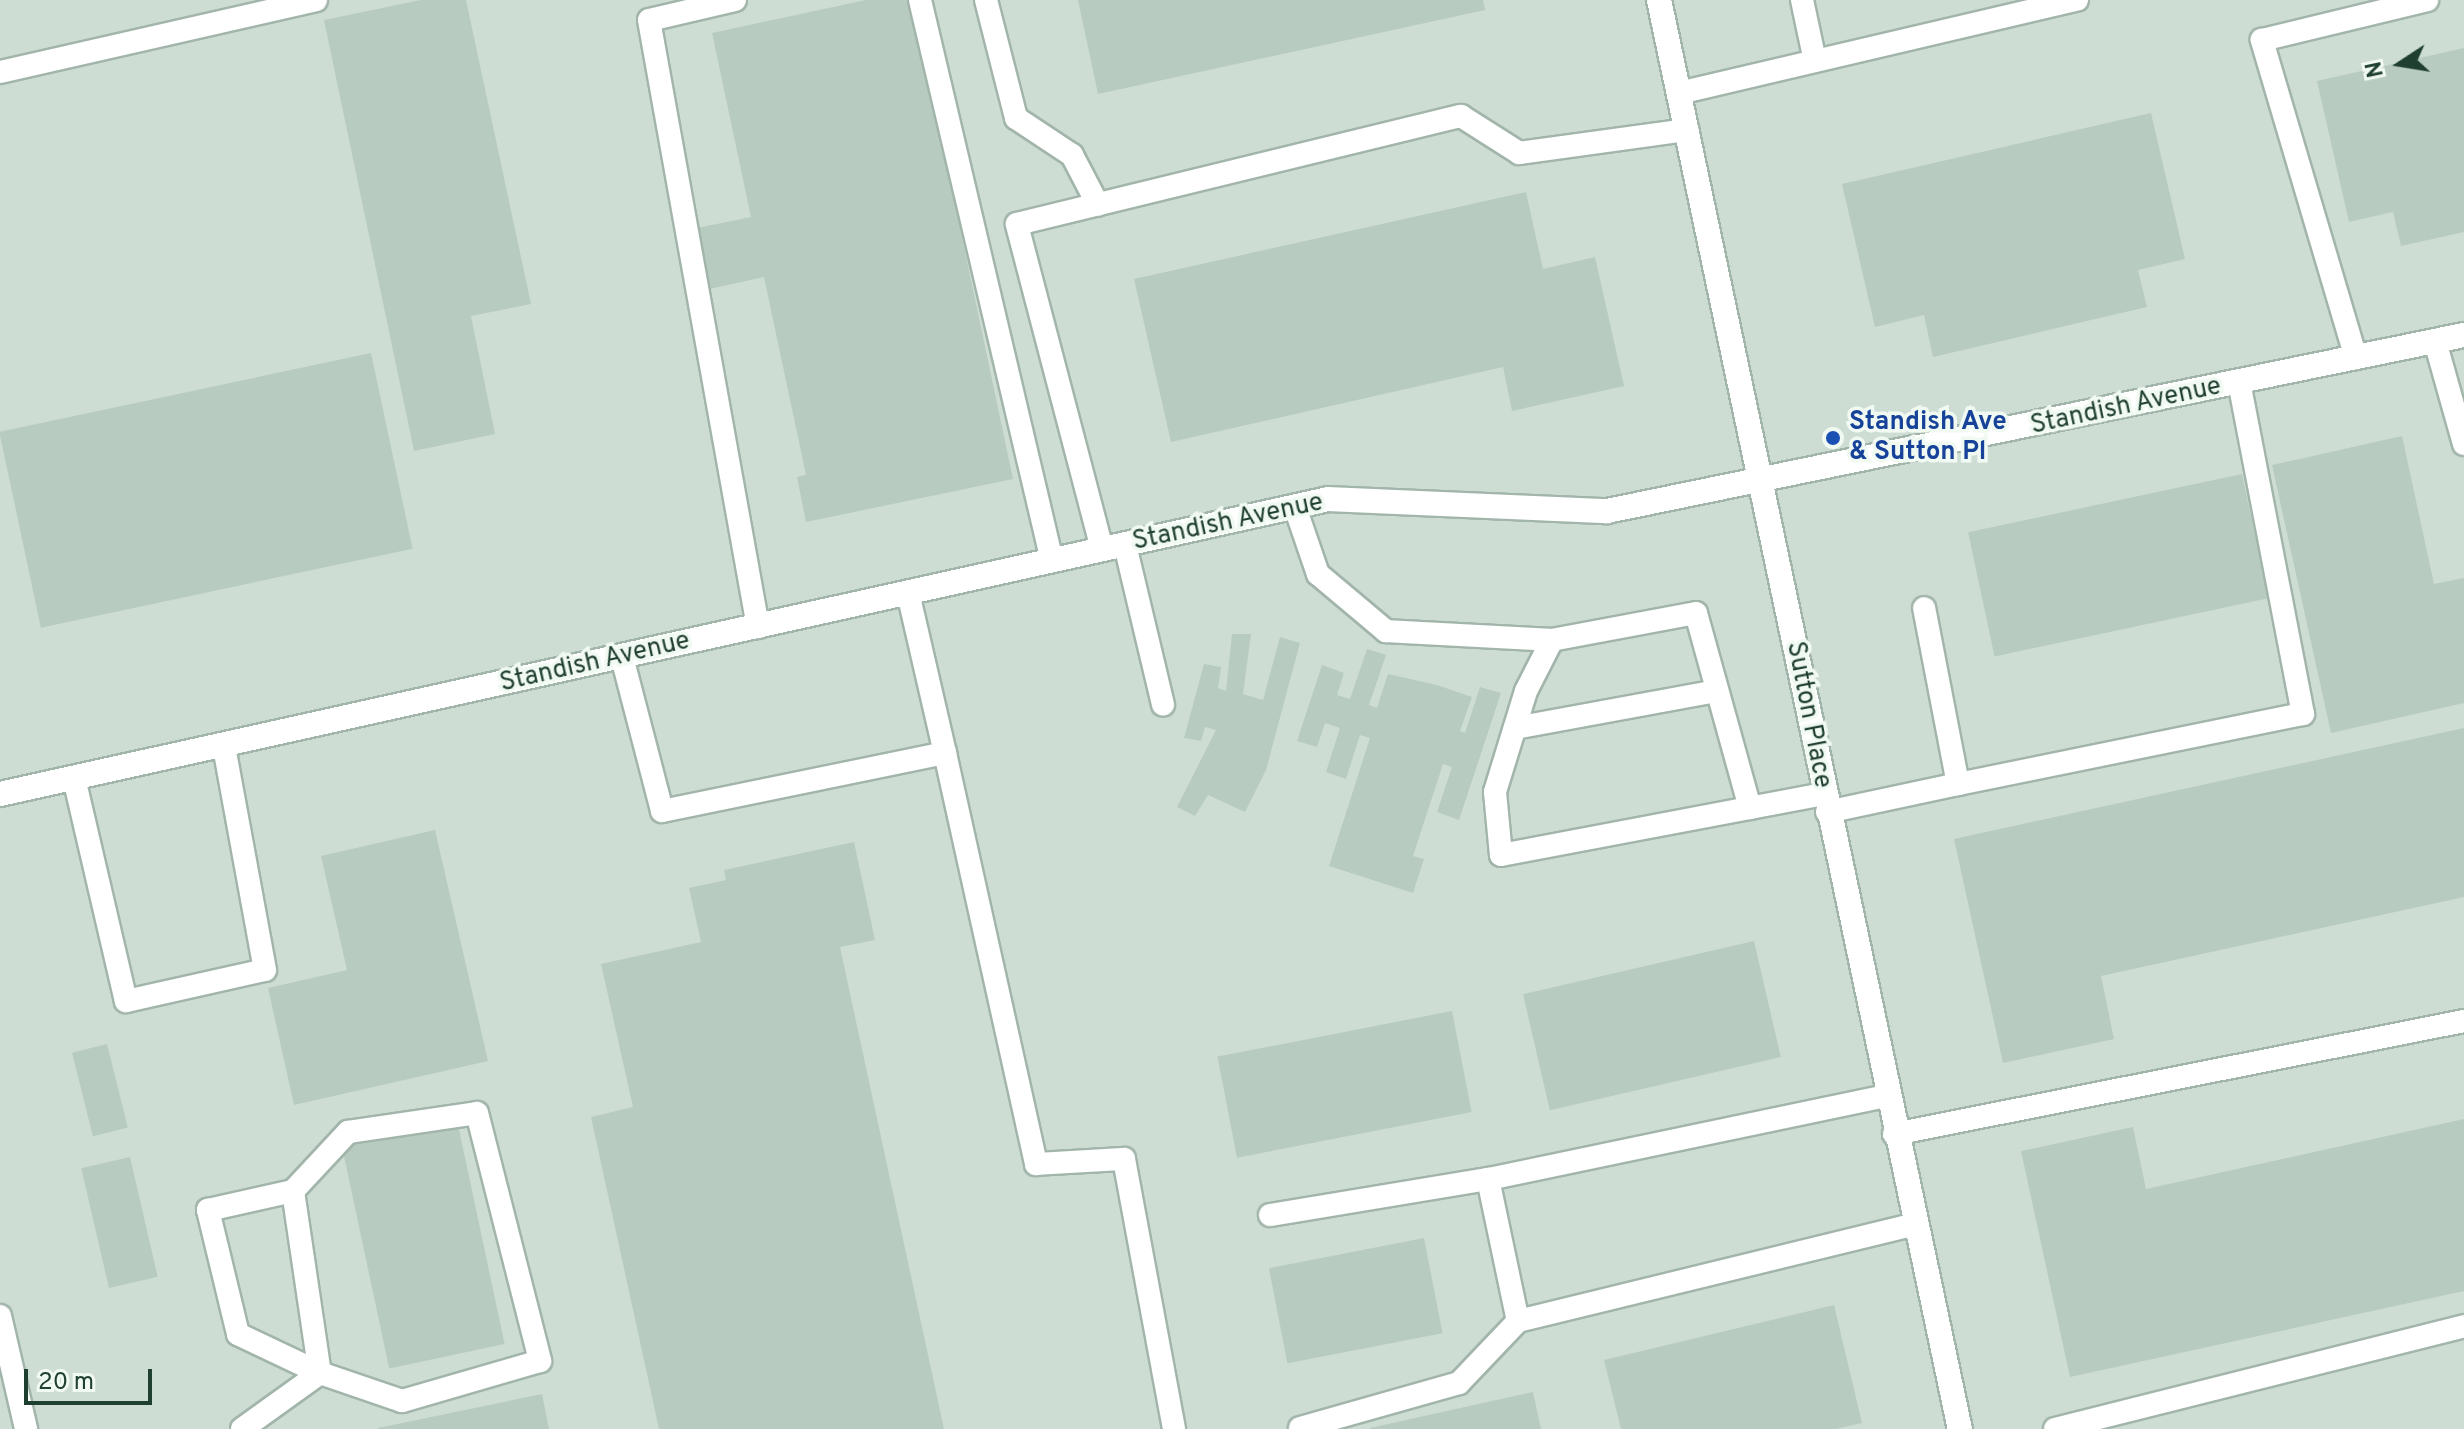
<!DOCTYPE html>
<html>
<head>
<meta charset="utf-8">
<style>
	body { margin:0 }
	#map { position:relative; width:2464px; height:1429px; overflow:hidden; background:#e0ede5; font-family:Overpass,sans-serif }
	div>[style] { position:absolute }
	.built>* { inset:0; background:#ceddd4; transform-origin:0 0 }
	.building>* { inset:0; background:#b8cbc0; transform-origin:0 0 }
	.roads { filter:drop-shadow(2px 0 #a2b5ab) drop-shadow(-2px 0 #a2b5ab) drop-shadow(0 2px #a2b5ab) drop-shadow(0 -2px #a2b5ab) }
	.service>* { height:22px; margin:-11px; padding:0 11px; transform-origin:11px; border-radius:11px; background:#fff }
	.minor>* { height:24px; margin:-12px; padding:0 12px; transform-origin:12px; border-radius:12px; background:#fff }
	.dots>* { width:22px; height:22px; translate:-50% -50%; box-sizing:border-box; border:4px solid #f1f9f3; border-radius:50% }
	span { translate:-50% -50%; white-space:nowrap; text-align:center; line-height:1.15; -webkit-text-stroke:7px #f1f9f3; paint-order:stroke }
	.street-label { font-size:26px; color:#1f3f31 }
	.transit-label { font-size:26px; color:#164399; font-weight:700 }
	.left { translate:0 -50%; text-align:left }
	.north { position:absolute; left:2360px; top:24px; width:80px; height:80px; -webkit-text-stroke:6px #f1f9f3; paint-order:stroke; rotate:258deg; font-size:22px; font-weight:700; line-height:32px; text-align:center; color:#1f3f31 }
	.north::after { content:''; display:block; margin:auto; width:28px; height:36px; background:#1f3f31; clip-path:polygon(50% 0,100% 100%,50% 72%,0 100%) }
	.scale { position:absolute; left:24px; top:1369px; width:128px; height:36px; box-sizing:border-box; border:4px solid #1f3f31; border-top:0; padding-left:10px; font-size:24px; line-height:28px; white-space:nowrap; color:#1f3f31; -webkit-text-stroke:6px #f1f9f3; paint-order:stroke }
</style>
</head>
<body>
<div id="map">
	<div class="built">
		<div style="left:0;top:0;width:2464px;height:1429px"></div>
	</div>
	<div class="building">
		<div style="clip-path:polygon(421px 0,466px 0,531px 304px,471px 316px,495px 434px,414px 451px,324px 20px)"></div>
		<div style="clip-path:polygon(866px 0,912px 0,1013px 479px,806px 522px,797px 477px,806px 475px,764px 277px,705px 290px,692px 229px,751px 217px,712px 33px)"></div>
		<div style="clip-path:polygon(1078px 0,1483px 0,1485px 10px,1098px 94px)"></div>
		<div style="clip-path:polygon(2464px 48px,2464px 232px,2401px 246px,2393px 212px,2349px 222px,2317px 81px)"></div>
		<div style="clip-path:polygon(2151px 113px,2185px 259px,2138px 270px,2147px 307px,1933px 357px,1924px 315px,1875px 327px,1842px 184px)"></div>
		<div style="clip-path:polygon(1526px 192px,1543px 269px,1595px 257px,1624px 386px,1512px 411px,1503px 367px,1171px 442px,1134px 279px)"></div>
		<div style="left:371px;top:353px;width:200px;height:380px;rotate:78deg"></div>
		<div style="clip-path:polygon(2402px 436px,2434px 584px,2464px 578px,2464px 703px,2331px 733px,2272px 465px)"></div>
		<div style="left:2242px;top:474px;width:127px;height:280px;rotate:78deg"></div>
		<div style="clip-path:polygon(1232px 634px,1251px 634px,1243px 694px,1263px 700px,1280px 637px,1300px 643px,1266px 770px,1245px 812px,1208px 795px,1195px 816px,1177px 807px,1216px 730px,1205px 727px,1201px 741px,1184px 738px,1204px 664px,1221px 667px,1218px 688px,1226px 691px)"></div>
		<div style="clip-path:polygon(1367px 649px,1386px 655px,1369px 705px,1377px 708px,1388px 674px,1437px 685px,1472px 697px,1460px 731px,1465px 733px,1480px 687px,1501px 693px,1459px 820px,1437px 812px,1452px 767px,1443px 764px,1413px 856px,1424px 859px,1413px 893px,1329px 866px,1370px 738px,1360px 735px,1346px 779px,1326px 772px,1340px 728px,1325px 723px,1317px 747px,1297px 741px,1322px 665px,1344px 673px,1337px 695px,1350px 699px)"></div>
		<div style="clip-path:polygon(2464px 728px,2464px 897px,2101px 976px,2114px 1039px,2003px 1063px,1954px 839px)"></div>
		<div style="clip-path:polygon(435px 830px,488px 1061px,294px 1105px,268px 988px,347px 970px,321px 856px)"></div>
		<div style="clip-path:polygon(854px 842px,875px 940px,840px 947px,944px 1429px,659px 1429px,591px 1117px,633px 1107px,601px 964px,701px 942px,689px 888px,726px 880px,724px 870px)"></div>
		<div style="left:1754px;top:941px;width:119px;height:237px;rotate:77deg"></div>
		<div style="left:1452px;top:1011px;width:103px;height:239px;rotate:79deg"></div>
		<div style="left:107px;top:1044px;width:86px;height:36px;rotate:76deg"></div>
		<div style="clip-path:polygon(2464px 1119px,2464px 1291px,2070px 1377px,2021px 1151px,2133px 1127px,2146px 1189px)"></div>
		<div style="left:457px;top:1120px;width:229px;height:118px;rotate:78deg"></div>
		<div style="left:130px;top:1157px;width:123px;height:50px;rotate:77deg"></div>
		<div style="left:1424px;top:1238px;width:97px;height:158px;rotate:79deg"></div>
		<div style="clip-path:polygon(1834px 1305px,1862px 1423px,1836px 1429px,1621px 1429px,1604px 1360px)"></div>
		<div style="clip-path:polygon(1533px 1392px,1541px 1429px,1370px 1429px,1370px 1428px)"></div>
		<div style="clip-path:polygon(542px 1394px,549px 1429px,378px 1429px,378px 1428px)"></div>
	</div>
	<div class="roads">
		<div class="service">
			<div style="left:735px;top:0;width:88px;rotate:166.9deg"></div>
			<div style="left:649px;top:20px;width:617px;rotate:79.82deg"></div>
			<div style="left:920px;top:0;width:576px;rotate:76.76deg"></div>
			<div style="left:986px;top:0;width:122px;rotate:75.7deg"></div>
			<div style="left:1016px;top:118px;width:67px;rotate:33.5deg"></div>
			<div style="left:1072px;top:155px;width:56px;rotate:62.5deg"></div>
			<div style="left:1802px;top:0;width:62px;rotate:78deg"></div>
			<div style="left:0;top:72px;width:324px;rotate:-12.8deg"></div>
			<div style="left:1679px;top:93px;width:409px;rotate:-13.2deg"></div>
			<div style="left:2435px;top:341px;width:107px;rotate:74.3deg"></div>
			<div style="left:2356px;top:358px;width:332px;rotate:-106.5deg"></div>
			<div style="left:2262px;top:40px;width:170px;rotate:-13.6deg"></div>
			<div style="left:1295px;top:507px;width:71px;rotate:71.1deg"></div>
			<div style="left:1318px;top:574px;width:89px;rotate:40deg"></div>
			<div style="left:1386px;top:631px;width:166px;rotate:3.1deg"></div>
			<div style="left:1125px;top:545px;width:164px;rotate:76.6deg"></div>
			<div style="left:1102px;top:549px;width:336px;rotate:-104.7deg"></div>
			<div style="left:1017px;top:224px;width:457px;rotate:-13.7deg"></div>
			<div style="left:1461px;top:116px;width:69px;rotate:32.5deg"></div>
			<div style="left:1519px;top:153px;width:170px;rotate:-7.8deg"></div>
			<div style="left:622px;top:657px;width:159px;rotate:75.4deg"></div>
			<div style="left:662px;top:811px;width:289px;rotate:-11.6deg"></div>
			<div style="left:945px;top:753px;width:164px;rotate:-103deg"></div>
			<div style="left:1515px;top:728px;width:205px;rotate:-10.4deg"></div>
			<div style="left:945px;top:753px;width:421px;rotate:77.5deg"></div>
			<div style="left:1036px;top:1164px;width:88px;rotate:-3.3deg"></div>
			<div style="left:1124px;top:1159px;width:275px;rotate:79.5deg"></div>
			<div style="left:74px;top:778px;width:229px;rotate:76.9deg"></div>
			<div style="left:126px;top:1001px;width:142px;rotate:-12.6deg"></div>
			<div style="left:265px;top:970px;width:228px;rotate:-100.4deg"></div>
			<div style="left:1958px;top:784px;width:352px;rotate:-11.5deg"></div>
			<div style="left:2303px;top:714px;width:337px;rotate:-100.9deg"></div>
			<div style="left:1750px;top:808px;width:202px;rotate:-105.5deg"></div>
			<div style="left:1696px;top:613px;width:147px;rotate:169.4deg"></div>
			<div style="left:1552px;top:640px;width:57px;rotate:117deg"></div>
			<div style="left:1526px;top:691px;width:106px;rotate:107.1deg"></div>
			<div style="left:1495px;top:792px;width:63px;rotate:84.6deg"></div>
			<div style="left:1501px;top:855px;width:329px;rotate:-10.7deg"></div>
			<div style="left:1827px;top:812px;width:134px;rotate:-12.1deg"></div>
			<div style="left:1958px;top:784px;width:179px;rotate:-100.9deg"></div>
			<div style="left:1886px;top:1096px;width:407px;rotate:168.2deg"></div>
			<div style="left:1488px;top:1179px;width:145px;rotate:78.1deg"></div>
			<div style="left:1518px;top:1321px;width:409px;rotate:-13.7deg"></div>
			<div style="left:1894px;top:1134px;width:581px;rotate:-11.21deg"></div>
			<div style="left:293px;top:1191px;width:81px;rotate:-47deg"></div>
			<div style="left:348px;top:1132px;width:130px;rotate:-8.4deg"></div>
			<div style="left:477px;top:1113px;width:256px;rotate:75.7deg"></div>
			<div style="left:540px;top:1361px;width:144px;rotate:163.8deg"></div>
			<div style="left:402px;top:1401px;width:87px;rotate:-161.1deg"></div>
			<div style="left:320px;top:1373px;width:91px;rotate:-154.6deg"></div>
			<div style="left:238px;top:1334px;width:128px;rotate:-103.6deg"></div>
			<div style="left:208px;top:1210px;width:87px;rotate:-12.6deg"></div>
			<div style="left:293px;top:1191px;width:184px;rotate:81.6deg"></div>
			<div style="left:1270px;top:1215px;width:221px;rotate:-9.4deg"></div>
			<div style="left:0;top:1316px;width:116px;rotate:77deg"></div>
			<div style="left:1300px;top:1428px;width:165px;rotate:-15.8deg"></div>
			<div style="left:1459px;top:1383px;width:86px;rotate:-46.4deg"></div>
			<div style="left:242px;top:1429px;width:96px;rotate:-35.7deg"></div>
			<div style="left:2055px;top:1429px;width:422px;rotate:-14.1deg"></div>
		</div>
		<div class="minor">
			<div style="left:1659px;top:0;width:1460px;rotate:78.11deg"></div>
			<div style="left:0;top:794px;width:1360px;rotate:-12.52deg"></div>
			<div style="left:1328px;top:499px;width:279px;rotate:2.5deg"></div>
			<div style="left:1607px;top:511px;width:875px;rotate:-11.61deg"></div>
		</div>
	</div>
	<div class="dots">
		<div style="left:1833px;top:438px;background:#1a4fb4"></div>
	</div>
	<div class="street-label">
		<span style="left:2126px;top:407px;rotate:-12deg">Standish Avenue</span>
		<span style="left:1228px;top:523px;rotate:-12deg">Standish Avenue</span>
		<span style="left:595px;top:663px;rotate:-13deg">Standish Avenue</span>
		<span style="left:1808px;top:715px;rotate:79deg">Sutton Place</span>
	</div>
	<div class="transit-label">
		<span class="left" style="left:1849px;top:438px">Standish Ave<br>&amp; Sutton Pl</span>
	</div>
	<div class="north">N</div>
	<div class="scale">20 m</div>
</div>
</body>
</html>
